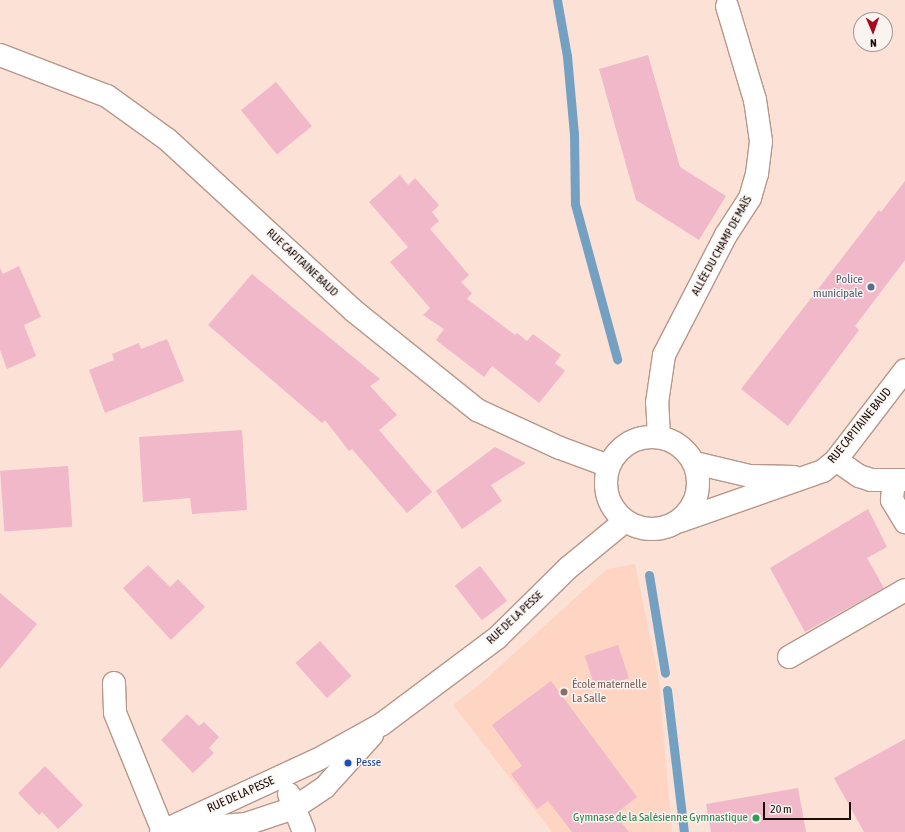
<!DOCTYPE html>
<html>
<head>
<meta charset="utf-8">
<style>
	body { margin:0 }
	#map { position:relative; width:905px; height:832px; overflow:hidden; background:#fce1d6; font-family:"Asap Condensed",sans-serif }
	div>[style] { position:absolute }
	.built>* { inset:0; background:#fdd5c2 }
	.stream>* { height:9px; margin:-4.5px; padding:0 4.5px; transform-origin:4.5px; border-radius:4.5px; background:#74a1c2 }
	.building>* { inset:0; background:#f0b8c9; transform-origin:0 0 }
	.roads { filter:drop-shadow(1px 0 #b69789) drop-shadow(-1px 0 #b69789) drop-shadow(0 1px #b69789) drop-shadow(0 -1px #b69789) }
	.minor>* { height:22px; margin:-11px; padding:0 11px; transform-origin:11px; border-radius:11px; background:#fff }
	.major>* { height:22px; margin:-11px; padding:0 11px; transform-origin:11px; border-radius:11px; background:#fff }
	.major>.ring { margin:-11px; padding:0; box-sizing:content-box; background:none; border:22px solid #fff; border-radius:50% }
	.dots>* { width:11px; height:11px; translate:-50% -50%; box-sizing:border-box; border:2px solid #faf3f0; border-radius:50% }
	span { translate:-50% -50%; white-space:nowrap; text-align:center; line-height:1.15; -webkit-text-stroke:3px #faf3f0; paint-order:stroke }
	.street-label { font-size:12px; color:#180d08 }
	.service-label { font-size:12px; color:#4e5e75 }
	.right { translate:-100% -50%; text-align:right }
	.education-label { font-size:12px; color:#785e54 }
	.left { translate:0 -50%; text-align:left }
	.transit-label { font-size:12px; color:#164399 }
	.leisure-label { font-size:12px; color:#27864d }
	.north { position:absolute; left:853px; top:12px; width:40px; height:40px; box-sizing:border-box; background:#faf3f0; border:1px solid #a09793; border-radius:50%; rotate:178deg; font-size:11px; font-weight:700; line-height:16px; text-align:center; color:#180d08 }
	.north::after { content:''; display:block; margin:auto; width:14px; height:18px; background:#a50b22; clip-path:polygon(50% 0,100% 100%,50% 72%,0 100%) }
	.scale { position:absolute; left:763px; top:802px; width:88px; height:18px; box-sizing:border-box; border:2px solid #180d08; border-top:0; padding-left:5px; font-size:12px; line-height:14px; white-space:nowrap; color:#180d08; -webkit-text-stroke:3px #faf3f0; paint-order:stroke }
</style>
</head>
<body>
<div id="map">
	<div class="built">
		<div style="clip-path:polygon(635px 564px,658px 674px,672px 832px,552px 832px,453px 705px,485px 680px,607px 569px)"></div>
	</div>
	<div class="stream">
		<div style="left:557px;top:0;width:57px;rotate:79.9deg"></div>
		<div style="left:567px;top:56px;width:78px;rotate:84.9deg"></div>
		<div style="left:574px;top:134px;width:70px;rotate:89.2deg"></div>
		<div style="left:575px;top:204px;width:161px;rotate:74.8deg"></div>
		<div style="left:649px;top:575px;width:99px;rotate:80.7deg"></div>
		<div style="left:667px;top:690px;width:143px;rotate:83.2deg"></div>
	</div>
	<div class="building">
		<div style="clip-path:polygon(648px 55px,680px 167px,726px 196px,699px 240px,636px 200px,608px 101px,599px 69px)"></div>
		<div style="left:276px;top:82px;width:57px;height:45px;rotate:51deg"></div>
		<div style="clip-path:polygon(400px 175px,408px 185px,415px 178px,439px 205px,432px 212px,439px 221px,430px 229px,469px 275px,461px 282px,472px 293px,467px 299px,515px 335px,517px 333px,527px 341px,533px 334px,561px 355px,555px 363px,565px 371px,539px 403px,492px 366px,484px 377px,436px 340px,444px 329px,423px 315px,430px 308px,390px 262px,408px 247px,369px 202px)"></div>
		<div style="clip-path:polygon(905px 181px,905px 260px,855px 326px,859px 330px,788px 426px,741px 389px,879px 210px,881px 212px)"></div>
		<div style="clip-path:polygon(19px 266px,41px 317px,24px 325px,36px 356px,7px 369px,0 350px,0 268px,3px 274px)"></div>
		<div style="clip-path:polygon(252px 274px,380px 379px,370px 386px,397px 415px,379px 430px,432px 492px,407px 513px,352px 449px,349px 451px,325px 420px,322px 423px,208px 325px)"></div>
		<div style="clip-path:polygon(167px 339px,184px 381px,105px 413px,89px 370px,114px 360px,112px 354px,139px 343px,141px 349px)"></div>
		<div style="clip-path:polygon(242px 430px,247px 510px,192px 514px,190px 498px,143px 502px,139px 437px)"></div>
		<div style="clip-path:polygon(495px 447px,526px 463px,491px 485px,502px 501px,462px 529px,436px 491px)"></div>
		<div style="left:68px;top:466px;width:61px;height:68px;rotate:86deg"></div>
		<div style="clip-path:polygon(868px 509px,887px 547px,867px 558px,884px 588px,805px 632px,770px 568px)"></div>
		<div style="clip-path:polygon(148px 565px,170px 587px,178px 579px,205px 607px,171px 640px,123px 588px)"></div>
		<div style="left:480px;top:566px;width:44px;height:32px;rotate:52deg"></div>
		<div style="clip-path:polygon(0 593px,37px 624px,0 669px)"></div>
		<div style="left:320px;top:641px;width:47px;height:33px;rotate:48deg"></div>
		<div style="left:618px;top:645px;width:35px;height:35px;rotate:72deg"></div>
		<div style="clip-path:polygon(551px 681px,637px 797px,615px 814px,629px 832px,572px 832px,548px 801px,537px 809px,511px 774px,522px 766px,492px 725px)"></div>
		<div style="clip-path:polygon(187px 714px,199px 726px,204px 722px,219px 737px,209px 748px,214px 753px,193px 773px,161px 740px)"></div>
		<div style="clip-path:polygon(905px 739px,905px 832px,864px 832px,834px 778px)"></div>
		<div style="clip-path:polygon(45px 766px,83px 805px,58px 829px,42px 812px,39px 815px,18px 793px)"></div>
		<div style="clip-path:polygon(798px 788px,806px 832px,711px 832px,706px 804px)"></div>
	</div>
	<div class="roads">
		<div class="minor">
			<div style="left:659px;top:437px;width:34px;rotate:-93deg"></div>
			<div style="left:657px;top:403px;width:49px;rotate:-81.7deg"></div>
			<div style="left:664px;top:355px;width:135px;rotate:-62.7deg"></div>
			<div style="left:726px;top:235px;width:44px;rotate:-57deg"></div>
			<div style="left:750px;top:198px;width:25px;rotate:-74deg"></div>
			<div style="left:757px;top:174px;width:33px;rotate:-83deg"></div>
			<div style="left:761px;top:141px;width:41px;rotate:-98.3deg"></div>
			<div style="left:755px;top:100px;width:98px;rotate:-106.6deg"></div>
			<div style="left:836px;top:460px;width:28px;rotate:35deg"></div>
			<div style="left:859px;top:476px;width:13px;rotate:18deg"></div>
			<div style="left:871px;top:480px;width:34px"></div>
			<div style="left:894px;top:480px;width:20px;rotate:96deg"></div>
			<div style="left:892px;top:500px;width:26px;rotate:59deg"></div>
			<div style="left:789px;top:657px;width:134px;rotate:-30deg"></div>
			<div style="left:114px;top:683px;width:30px;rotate:88deg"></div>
			<div style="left:115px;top:713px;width:127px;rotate:67.9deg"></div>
			<div style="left:289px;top:794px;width:41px;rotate:68.5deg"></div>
			<div style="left:177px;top:830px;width:69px;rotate:-5deg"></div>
			<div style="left:246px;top:824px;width:51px;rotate:-18.4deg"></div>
			<div style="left:294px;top:808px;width:37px;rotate:-34deg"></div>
			<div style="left:325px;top:787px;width:70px;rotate:-47.9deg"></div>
			<div style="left:161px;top:832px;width:172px;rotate:-24.8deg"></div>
			<div style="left:317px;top:760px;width:74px;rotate:-29deg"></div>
			<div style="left:382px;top:724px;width:144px;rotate:-36.8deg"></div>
			<div style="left:497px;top:638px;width:100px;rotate:-44.6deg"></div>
			<div style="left:568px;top:568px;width:74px;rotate:-39.5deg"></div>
		</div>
		<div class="major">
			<div style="left:0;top:55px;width:115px;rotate:21deg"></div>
			<div style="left:107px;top:96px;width:75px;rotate:35.8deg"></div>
			<div style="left:168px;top:140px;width:253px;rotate:42.6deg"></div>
			<div style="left:354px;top:311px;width:158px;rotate:38.8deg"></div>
			<div style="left:477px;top:410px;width:91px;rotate:24.6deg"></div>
			<div style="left:560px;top:448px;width:52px;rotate:20.2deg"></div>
			<div class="ring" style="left:606px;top:437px;width:70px;height:70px"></div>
			<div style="left:695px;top:463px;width:57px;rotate:13.3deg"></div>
			<div style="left:750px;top:476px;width:44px;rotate:1.3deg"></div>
			<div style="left:680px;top:521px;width:151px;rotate:-19.3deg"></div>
			<div style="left:823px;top:471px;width:17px;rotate:-40deg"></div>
			<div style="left:836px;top:460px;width:113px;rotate:-52.5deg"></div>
		</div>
	</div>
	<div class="dots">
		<div style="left:871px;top:287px;background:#5c6f8a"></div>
		<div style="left:564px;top:692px;background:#8d6e63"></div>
		<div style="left:348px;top:763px;background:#1a4fb4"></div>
		<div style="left:756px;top:818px;background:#2e9e5b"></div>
	</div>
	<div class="street-label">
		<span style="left:722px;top:246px;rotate:-61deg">ALLÉE DU CHAMP DE MAÏS</span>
		<span style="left:302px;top:263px;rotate:43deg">RUE CAPITAINE BAUD</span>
		<span style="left:860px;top:426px;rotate:-51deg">RUE CAPITAINE BAUD</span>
		<span style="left:515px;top:618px;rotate:-43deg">RUE DE LA PESSE</span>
		<span style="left:241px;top:795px;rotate:-24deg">RUE DE LA PESSE</span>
	</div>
	<div class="service-label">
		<span class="right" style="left:863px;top:287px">Police<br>municipale</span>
	</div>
	<div class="education-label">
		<span class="left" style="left:572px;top:692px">École maternelle<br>La Salle</span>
	</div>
	<div class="transit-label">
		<span class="left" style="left:356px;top:763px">Pesse</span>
	</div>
	<div class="leisure-label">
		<span class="right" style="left:748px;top:818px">Gymnase de la Salésienne Gymnastique</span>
	</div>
	<div class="north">N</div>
	<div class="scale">20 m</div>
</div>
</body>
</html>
